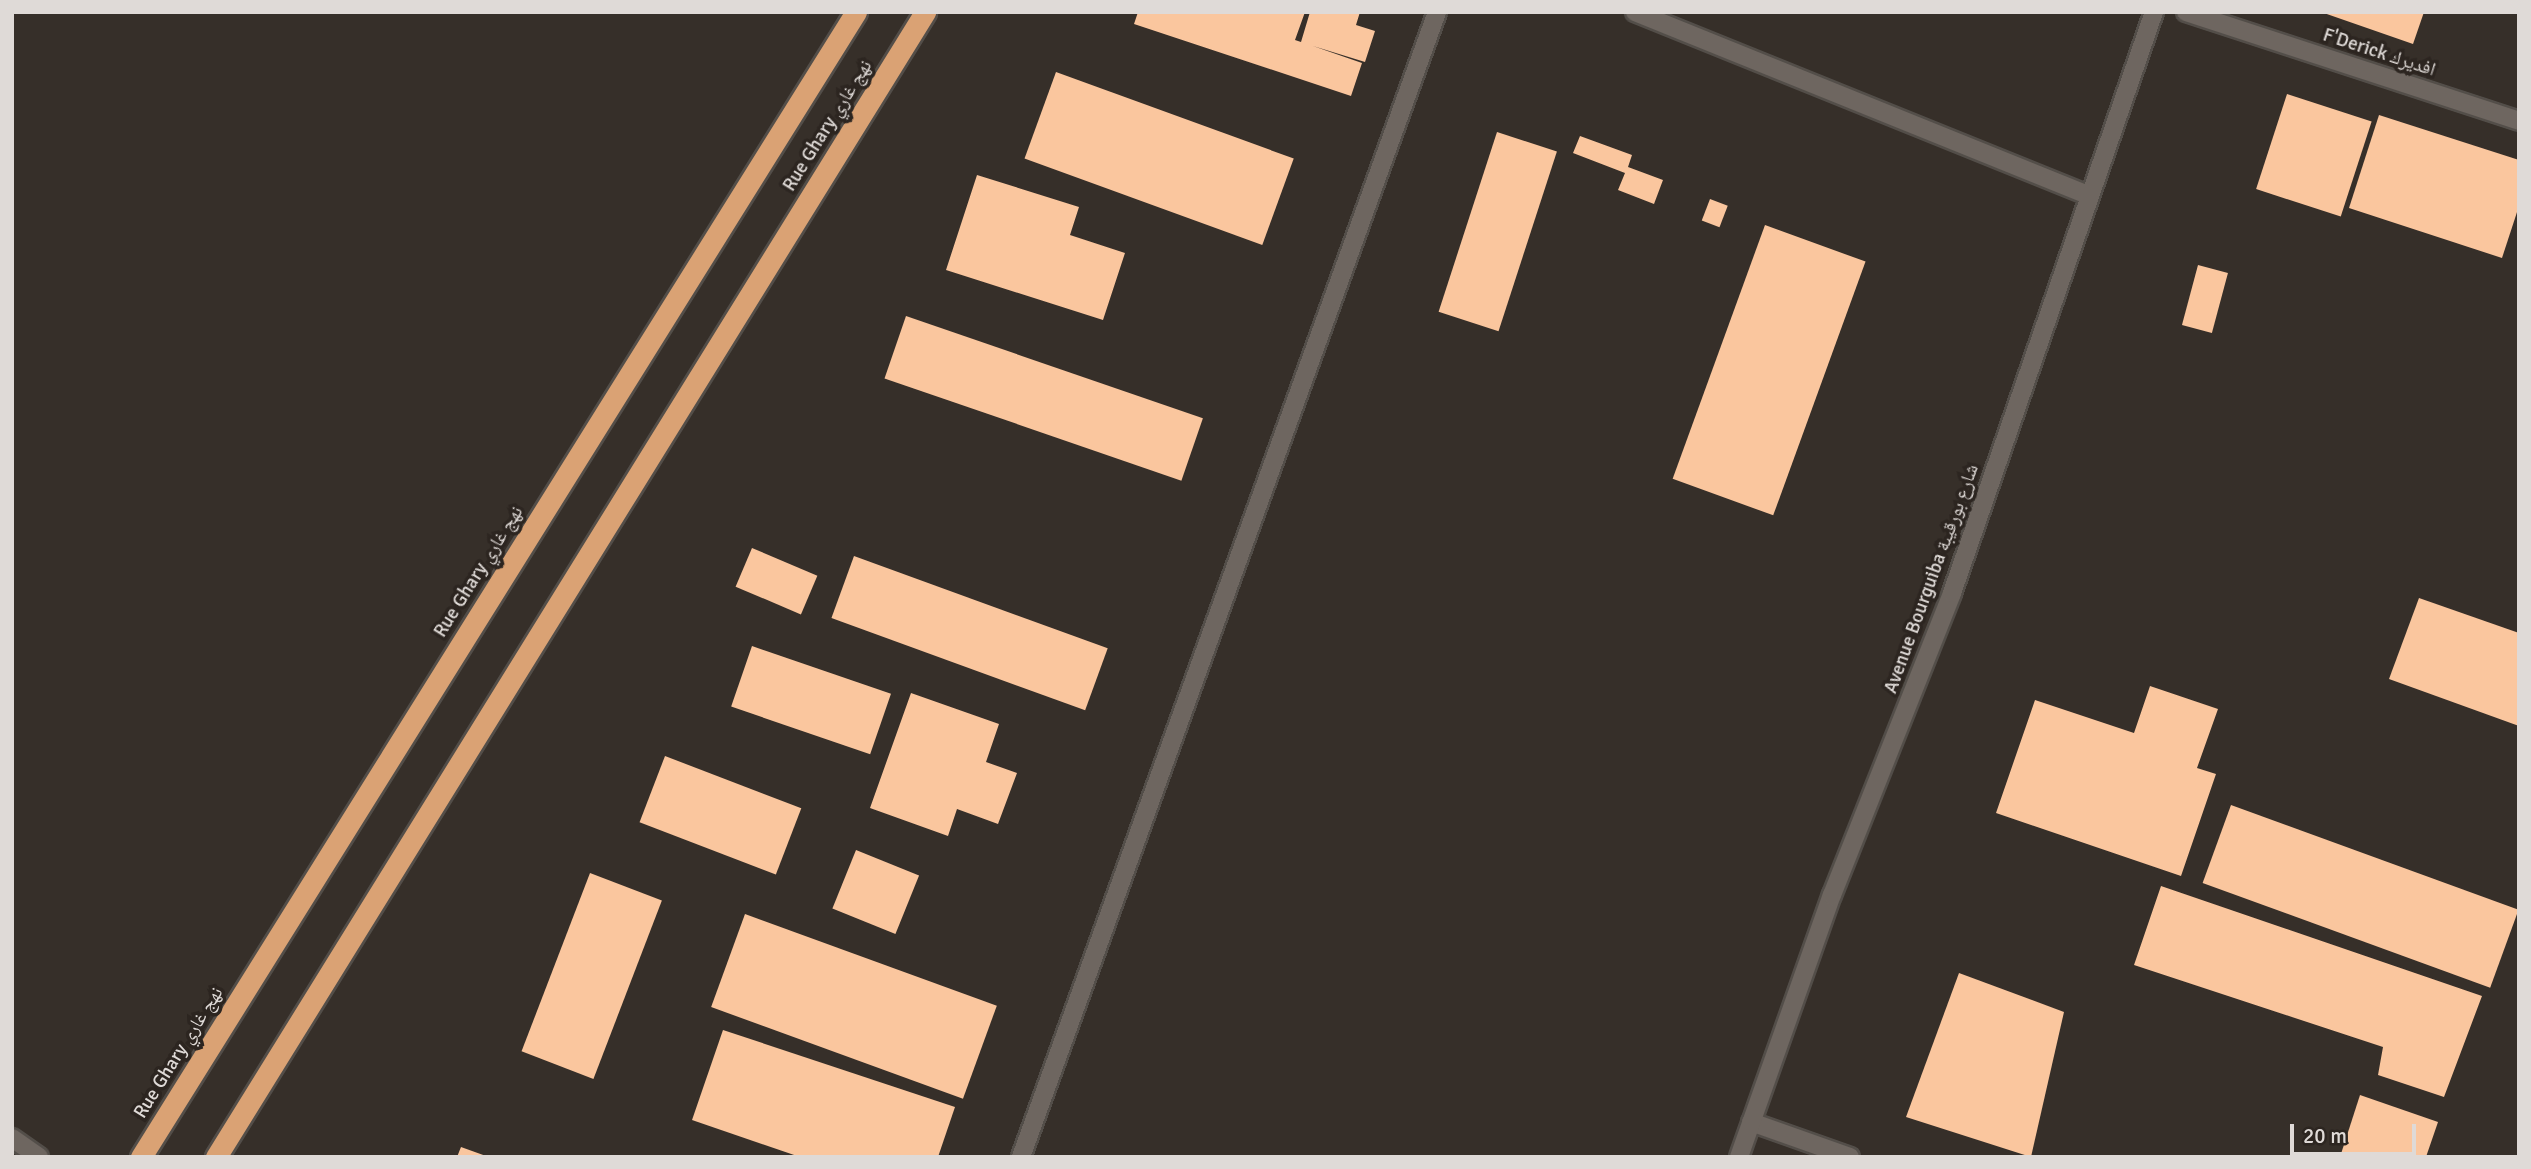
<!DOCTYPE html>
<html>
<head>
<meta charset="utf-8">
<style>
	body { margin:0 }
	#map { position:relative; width:2531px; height:1169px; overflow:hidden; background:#362f29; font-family:Signika,"Noto Naskh Arabic",sans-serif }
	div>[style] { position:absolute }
	.building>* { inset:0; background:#fac69e; transform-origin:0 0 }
	.roads { filter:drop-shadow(2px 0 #534e49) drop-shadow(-2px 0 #534e49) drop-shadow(0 2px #534e49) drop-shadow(0 -2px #534e49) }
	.lane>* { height:18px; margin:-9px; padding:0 9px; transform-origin:9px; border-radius:9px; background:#6e6660 }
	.street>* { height:18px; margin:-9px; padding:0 9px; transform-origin:9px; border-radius:9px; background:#6e6660 }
	.secondary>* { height:18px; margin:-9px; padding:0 9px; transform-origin:9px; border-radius:9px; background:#6e6660 }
	.highway>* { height:21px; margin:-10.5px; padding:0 10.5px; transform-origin:10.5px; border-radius:10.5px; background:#daa274 }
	span { translate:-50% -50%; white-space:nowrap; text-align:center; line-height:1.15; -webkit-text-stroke:7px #2c2520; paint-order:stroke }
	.street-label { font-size:19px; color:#dfdad7 }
	.frame { position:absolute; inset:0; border:14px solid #dfdad7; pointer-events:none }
	.scale { position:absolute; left:2290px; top:1124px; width:126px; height:32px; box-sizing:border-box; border:4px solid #dfdad7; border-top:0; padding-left:9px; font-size:21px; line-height:24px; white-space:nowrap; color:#dfdad7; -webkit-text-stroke:5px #2c2520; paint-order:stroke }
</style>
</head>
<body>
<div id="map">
	<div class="building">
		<div style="clip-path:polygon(1138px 12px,1305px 12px,1295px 40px,1301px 42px,1310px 12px,1360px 12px,1356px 25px,1375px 31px,1365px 62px,1313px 46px,1362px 63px,1351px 96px,1134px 24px)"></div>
		<div style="clip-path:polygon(2321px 12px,2424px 12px,2413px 44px)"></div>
		<div style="left:1056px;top:72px;width:253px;height:92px;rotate:20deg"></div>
		<div style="left:2287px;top:94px;width:89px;height:100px;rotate:18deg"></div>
		<div style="clip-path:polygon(2379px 115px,2519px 160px,2519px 206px,2502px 258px,2349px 208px)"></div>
		<div style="left:1497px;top:132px;width:63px;height:189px;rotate:18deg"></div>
		<div style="clip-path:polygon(1580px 136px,1632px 155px,1628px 167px,1663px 180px,1654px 204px,1618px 190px,1625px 173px,1573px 153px)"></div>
		<div style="clip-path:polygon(977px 175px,1079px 207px,1070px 235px,1125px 253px,1103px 320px,946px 270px)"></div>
		<div style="left:1710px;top:199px;width:19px;height:23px;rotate:21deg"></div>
		<div style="left:1765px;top:225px;width:107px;height:270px;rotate:20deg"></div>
		<div style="left:2198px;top:265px;width:31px;height:62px;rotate:15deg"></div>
		<div style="left:906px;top:316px;width:314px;height:66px;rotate:19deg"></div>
		<div style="left:752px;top:548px;width:71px;height:42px;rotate:23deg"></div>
		<div style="left:854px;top:556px;width:270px;height:66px;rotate:20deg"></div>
		<div style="clip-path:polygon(2419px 598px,2519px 633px,2519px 726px,2389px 679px)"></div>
		<div style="left:752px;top:646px;width:147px;height:64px;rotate:19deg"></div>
		<div style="clip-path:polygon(2150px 686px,2218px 709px,2197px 768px,2216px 774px,2181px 876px,1996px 813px,2035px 700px,2134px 733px)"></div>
		<div style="clip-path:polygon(911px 693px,999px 724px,986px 762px,1017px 773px,998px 824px,957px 809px,948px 836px,870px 808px)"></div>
		<div style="left:665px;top:756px;width:146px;height:71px;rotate:21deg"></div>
		<div style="left:2231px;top:805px;width:306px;height:83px;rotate:20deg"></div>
		<div style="left:856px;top:850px;width:68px;height:63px;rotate:22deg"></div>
		<div style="left:590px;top:873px;width:77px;height:191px;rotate:21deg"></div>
		<div style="clip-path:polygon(2161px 886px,2482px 996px,2444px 1097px,2378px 1075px,2383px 1047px,2134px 965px)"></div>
		<div style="left:745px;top:914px;width:268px;height:99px;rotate:20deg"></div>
		<div style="clip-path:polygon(1959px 973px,2064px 1012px,2031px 1157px,1906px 1117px)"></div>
		<div style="clip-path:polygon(723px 1030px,955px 1107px,938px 1157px,800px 1157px,692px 1120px)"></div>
		<div style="clip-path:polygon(2360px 1095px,2438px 1122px,2426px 1157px,2340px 1157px)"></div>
		<div style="clip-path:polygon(461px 1147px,486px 1156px,486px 1157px,457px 1157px)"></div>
	</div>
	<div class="roads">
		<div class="lane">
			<div style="left:2186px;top:12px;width:350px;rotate:18.1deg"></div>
		</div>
		<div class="street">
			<div style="left:1635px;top:12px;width:489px;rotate:22deg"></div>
			<div style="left:1751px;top:1122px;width:105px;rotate:19.5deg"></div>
			<div style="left:1021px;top:1157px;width:1218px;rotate:-70.03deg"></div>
		</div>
		<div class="secondary">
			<div style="left:12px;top:1138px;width:33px;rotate:35deg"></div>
			<div style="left:1739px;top:1157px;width:278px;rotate:-70.5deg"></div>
			<div style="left:1832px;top:895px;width:325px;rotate:-68.3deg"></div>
			<div style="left:1952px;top:593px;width:615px;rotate:-70.83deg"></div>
		</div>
		<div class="highway">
			<div style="left:141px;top:1157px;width:1350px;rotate:-58.02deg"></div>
			<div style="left:216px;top:1157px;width:1347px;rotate:-58.23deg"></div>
		</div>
	</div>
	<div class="street-label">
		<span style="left:2379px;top:53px;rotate:18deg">F'Derick افديرك</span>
		<span style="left:828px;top:126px;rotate:-58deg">Rue Ghary نهج غاري</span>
		<span style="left:479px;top:572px;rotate:-58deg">Rue Ghary نهج غاري</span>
		<span style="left:1932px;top:579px;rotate:-70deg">Avenue Bourguiba شارع بورقيبة</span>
		<span style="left:179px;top:1053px;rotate:-58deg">Rue Ghary نهج غاري</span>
	</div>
	<div class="frame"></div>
	<div class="scale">20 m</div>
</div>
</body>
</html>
